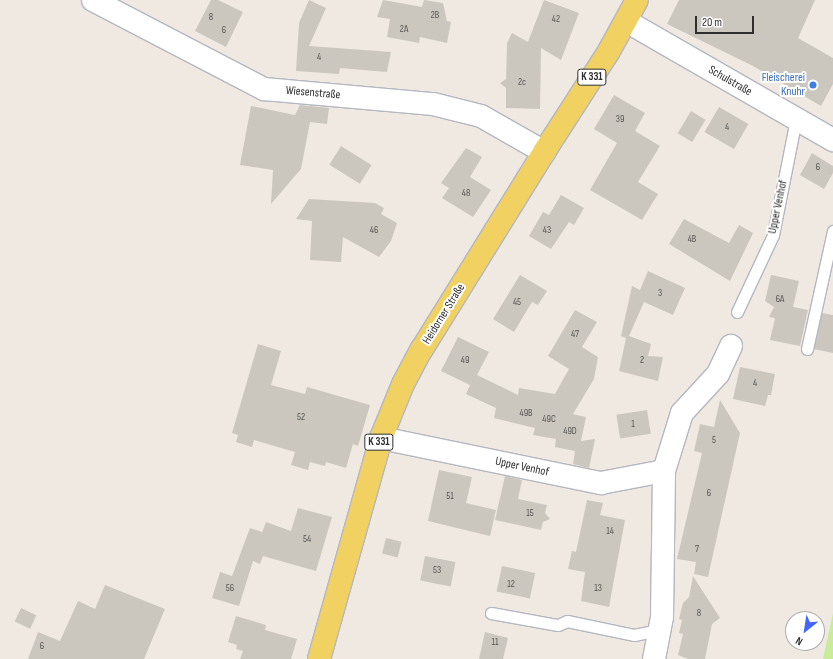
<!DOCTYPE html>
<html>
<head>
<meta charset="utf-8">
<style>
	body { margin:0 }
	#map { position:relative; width:833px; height:659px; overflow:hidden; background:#efe9e1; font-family:"Sofia Sans Condensed",sans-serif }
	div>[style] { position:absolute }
	.pitch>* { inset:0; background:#c9ec9a }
	.building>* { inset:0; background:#cbc7bf; transform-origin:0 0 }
	.roads { filter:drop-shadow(1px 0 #b4b7c1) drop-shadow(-1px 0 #b4b7c1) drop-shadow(0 1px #b4b7c1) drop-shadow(0 -1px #b4b7c1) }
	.lane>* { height:11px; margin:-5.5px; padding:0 5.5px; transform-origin:5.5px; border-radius:5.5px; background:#fff }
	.street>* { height:22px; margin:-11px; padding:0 11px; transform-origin:11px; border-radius:11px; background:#fff }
	.primary>* { height:22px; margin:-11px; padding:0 11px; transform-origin:11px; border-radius:11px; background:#f2d163 }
	.dots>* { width:11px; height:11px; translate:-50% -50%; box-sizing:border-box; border:2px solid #fff; border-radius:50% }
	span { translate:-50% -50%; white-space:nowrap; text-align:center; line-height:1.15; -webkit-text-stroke:4px #fff; paint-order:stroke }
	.number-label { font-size:10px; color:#555452 }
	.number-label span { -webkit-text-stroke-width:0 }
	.shield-label span { padding:1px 3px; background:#fff; border:1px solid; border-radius:3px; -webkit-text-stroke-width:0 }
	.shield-label { font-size:11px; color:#2e2e2e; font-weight:700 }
	.shop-label { font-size:12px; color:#366cbe }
	.right { translate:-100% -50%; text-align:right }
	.street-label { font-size:12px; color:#2e2e2e }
	.north { position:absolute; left:785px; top:611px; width:40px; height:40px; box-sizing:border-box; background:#fff; border:1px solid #ababab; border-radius:50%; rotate:210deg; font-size:11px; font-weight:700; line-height:16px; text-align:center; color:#2e2e2e }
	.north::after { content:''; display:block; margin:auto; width:14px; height:18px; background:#4264fb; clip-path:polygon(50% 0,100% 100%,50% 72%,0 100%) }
	.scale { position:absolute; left:695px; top:16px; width:59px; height:18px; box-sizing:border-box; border:2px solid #2e2e2e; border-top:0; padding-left:5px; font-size:12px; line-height:14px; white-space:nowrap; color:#2e2e2e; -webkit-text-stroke:3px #fff; paint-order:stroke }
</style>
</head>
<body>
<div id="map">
	<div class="pitch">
		<div style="clip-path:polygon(833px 613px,833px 659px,823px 659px)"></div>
	</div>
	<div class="building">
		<div style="clip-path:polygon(211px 0,218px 0,243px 12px,226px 47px,195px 31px)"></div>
		<div style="clip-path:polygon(309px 0,326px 8px,309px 46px,391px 52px,387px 72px,340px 68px,339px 74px,296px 71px,299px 23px)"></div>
		<div style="clip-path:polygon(383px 0,422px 7px,424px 0,443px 3px,447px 21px,451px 22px,447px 43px,420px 37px,419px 43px,387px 37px,390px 19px,377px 17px)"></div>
		<div style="clip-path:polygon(544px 0,579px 13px,561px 60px,541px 48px,540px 109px,506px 108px,506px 88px,500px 83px,506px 79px,507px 43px,512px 33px,528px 42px)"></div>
		<div style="clip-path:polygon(679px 0,815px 0,798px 38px,833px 58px,833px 84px,821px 106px,753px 66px,667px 24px)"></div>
		<div style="clip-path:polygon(614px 95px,645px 113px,635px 131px,660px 146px,638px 182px,658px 194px,642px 220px,590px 190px,617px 143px,594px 129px)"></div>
		<div style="clip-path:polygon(300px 105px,329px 108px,327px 124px,310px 122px,301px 169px,271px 204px,273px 170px,240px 165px,251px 106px,295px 115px)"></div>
		<div style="left:719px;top:107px;width:34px;height:29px;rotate:30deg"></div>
		<div style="left:691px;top:111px;width:17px;height:26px;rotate:31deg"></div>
		<div style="left:341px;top:146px;width:36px;height:22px;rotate:32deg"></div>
		<div style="clip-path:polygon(466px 148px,482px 157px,470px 177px,491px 190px,473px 217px,442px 198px,449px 188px,441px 183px)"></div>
		<div style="clip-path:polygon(812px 153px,833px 166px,833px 173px,824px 189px,800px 175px)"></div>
		<div style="clip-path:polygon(561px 195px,584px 208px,574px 225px,569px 222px,551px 249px,529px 236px,543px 212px,549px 215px)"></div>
		<div style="clip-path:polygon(309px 199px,375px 203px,384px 208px,381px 214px,397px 223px,391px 241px,379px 257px,343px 237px,341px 262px,310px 260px,312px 221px,296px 219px)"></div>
		<div style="clip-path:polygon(684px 219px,729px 243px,739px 225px,753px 233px,730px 281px,669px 244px)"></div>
		<div style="clip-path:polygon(648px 271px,685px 288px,673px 315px,644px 302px,629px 336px,651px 344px,648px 356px,663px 357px,658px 381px,619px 371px,626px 338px,621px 336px,632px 286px,640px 290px)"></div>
		<div style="clip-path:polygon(520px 275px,547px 291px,538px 305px,532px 302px,514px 332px,493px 319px)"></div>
		<div style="clip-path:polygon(771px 275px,799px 281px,793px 307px,808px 310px,800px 346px,770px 340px,775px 318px,769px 317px,774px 307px,765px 301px)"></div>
		<div style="clip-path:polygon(575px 310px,597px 322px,582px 347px,598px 357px,594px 379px,573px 414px,586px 417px,581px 441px,595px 439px,589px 468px,573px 464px,575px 451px,555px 447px,556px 439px,533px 435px,535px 428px,494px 418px,496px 408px,466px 394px,470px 385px,441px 371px,458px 337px,489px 352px,477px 375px,518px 395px,519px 388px,555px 394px,569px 369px,548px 356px)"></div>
		<div style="clip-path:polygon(822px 313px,833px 315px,833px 353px,814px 349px)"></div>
		<div style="clip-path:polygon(258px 344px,281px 351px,271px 385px,305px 394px,307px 387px,370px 405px,358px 446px,353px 444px,346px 468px,326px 462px,325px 466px,310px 462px,308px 470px,291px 465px,295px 452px,254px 440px,252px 447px,236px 442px,238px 435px,232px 433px)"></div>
		<div style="clip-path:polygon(740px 367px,775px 374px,771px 395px,768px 395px,765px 406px,733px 399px)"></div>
		<div style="clip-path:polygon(720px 400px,740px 433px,708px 577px,694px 574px,696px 562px,677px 559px,702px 453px,694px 451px,700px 424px,714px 427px)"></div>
		<div style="left:647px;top:410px;width:24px;height:31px;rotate:81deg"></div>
		<div style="clip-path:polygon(439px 470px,472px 477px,466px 503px,496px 510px,490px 536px,428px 521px)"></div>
		<div style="clip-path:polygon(505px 476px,522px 480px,518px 499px,547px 505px,545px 513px,550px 519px,543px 522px,541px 530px,495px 520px)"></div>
		<div style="clip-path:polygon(587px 500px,603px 503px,600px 515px,625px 520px,609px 607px,581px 601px,585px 572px,568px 569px,572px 551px,576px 552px)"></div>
		<div style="clip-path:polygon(298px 508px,332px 517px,316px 571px,263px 556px,260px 564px,253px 561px,239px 606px,212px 598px,220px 572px,232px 576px,250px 528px,262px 532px,260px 538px,266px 522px,291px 531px)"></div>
		<div style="left:386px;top:538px;width:16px;height:16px;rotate:14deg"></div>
		<div style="left:425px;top:556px;width:31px;height:25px;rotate:11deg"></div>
		<div style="left:502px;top:566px;width:34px;height:26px;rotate:12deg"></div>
		<div style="clip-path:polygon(693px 576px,720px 618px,712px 624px,705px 659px,688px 659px,678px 655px,683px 634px,679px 633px,682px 620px,679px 619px,683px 603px,689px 597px)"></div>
		<div style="clip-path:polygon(105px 585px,165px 609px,144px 659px,28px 659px,38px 632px,60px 641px,78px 601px,95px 609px)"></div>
		<div style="left:21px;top:608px;width:17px;height:15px;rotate:25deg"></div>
		<div style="clip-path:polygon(236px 616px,266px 625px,265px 630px,297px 639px,291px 659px,240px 659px,243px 651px,236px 649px,237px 645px,228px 642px)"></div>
		<div style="clip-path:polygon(485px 632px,508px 638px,503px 659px,479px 659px)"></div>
	</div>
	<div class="roads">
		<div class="lane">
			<div style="left:737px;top:312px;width:85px;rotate:-64.9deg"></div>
			<div style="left:773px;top:235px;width:118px;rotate:-78.8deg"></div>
			<div style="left:807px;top:349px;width:121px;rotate:-77.6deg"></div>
			<div style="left:491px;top:613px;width:68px;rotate:10.2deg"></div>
			<div style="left:558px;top:625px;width:10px;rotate:-24deg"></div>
			<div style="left:567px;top:621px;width:68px;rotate:11.8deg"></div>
			<div style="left:634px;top:635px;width:24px;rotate:-12deg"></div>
		</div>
		<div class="street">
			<div style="left:93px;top:0;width:193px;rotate:27.5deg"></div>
			<div style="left:264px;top:89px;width:170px;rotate:5.1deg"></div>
			<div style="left:433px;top:104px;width:49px;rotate:14deg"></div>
			<div style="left:481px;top:116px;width:73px;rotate:29.7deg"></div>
			<div style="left:626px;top:21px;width:239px;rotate:29.9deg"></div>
			<div style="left:381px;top:438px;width:225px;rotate:11.6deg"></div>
			<div style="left:601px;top:483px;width:64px;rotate:-10.8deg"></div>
			<div style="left:654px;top:659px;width:43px;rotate:-79.2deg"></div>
			<div style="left:662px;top:617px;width:146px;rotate:-89.2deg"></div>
			<div style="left:664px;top:471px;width:61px;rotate:-72.8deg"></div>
			<div style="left:682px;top:413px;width:53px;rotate:-47.3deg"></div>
			<div style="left:718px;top:374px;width:31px;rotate:-65deg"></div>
		</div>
		<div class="primary">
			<div style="left:319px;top:659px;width:230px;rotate:-74.3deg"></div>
			<div style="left:381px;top:438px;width:58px;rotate:-67.8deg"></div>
			<div style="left:403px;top:384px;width:40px;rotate:-62deg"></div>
			<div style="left:422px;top:349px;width:232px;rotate:-58.2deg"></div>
			<div style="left:544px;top:152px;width:120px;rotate:-57.2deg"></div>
			<div style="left:609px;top:51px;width:58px;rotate:-61.2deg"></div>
		</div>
	</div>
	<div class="dots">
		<div style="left:813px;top:85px;background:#3f7fe0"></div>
	</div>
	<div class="number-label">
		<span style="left:435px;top:16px">2B</span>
		<span style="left:211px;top:18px">8</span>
		<span style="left:556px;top:20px">42</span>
		<span style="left:404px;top:30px">2A</span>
		<span style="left:224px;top:31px">6</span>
		<span style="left:319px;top:58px">4</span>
		<span style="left:522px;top:83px">2c</span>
		<span style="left:620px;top:120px">39</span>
		<span style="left:727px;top:128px">4</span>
		<span style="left:818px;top:168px">6</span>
		<span style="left:466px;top:194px">48</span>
		<span style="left:374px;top:231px">46</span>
		<span style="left:547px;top:231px">43</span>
		<span style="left:692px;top:240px">4B</span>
		<span style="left:660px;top:294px">3</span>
		<span style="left:780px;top:300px">6A</span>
		<span style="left:517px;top:303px">45</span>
		<span style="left:575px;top:335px">47</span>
		<span style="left:465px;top:361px">49</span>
		<span style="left:642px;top:361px">2</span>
		<span style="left:755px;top:384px">4</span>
		<span style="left:526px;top:414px">49B</span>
		<span style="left:301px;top:418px">52</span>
		<span style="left:549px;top:420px">49C</span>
		<span style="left:633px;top:425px">1</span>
		<span style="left:570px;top:432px">49D</span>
		<span style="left:714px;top:441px">5</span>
		<span style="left:709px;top:494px">6</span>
		<span style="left:450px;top:497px">51</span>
		<span style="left:530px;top:514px">15</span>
		<span style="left:610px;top:532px">14</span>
		<span style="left:307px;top:540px">54</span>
		<span style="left:697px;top:550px">7</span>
		<span style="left:437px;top:571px">53</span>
		<span style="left:511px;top:585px">12</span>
		<span style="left:230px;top:589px">56</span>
		<span style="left:598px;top:589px">13</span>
		<span style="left:699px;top:614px">8</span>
		<span style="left:495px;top:643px">11</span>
		<span style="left:42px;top:647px">6</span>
	</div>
	<div class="shield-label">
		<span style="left:592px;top:77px">K 331</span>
		<span style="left:379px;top:442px">K 331</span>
	</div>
	<div class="shop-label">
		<span class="right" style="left:805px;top:85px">Fleischerei<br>Knuhr</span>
	</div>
	<div class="street-label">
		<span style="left:730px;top:81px;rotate:30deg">Schulstraße</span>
		<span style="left:313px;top:93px;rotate:5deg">Wiesenstraße</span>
		<span style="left:778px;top:207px;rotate:-78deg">Upper Venhof</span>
		<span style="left:444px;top:314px;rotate:-58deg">Heidorner Straße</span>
		<span style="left:522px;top:467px;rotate:12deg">Upper Venhof</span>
	</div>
	<div class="north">N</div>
	<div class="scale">20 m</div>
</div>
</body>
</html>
